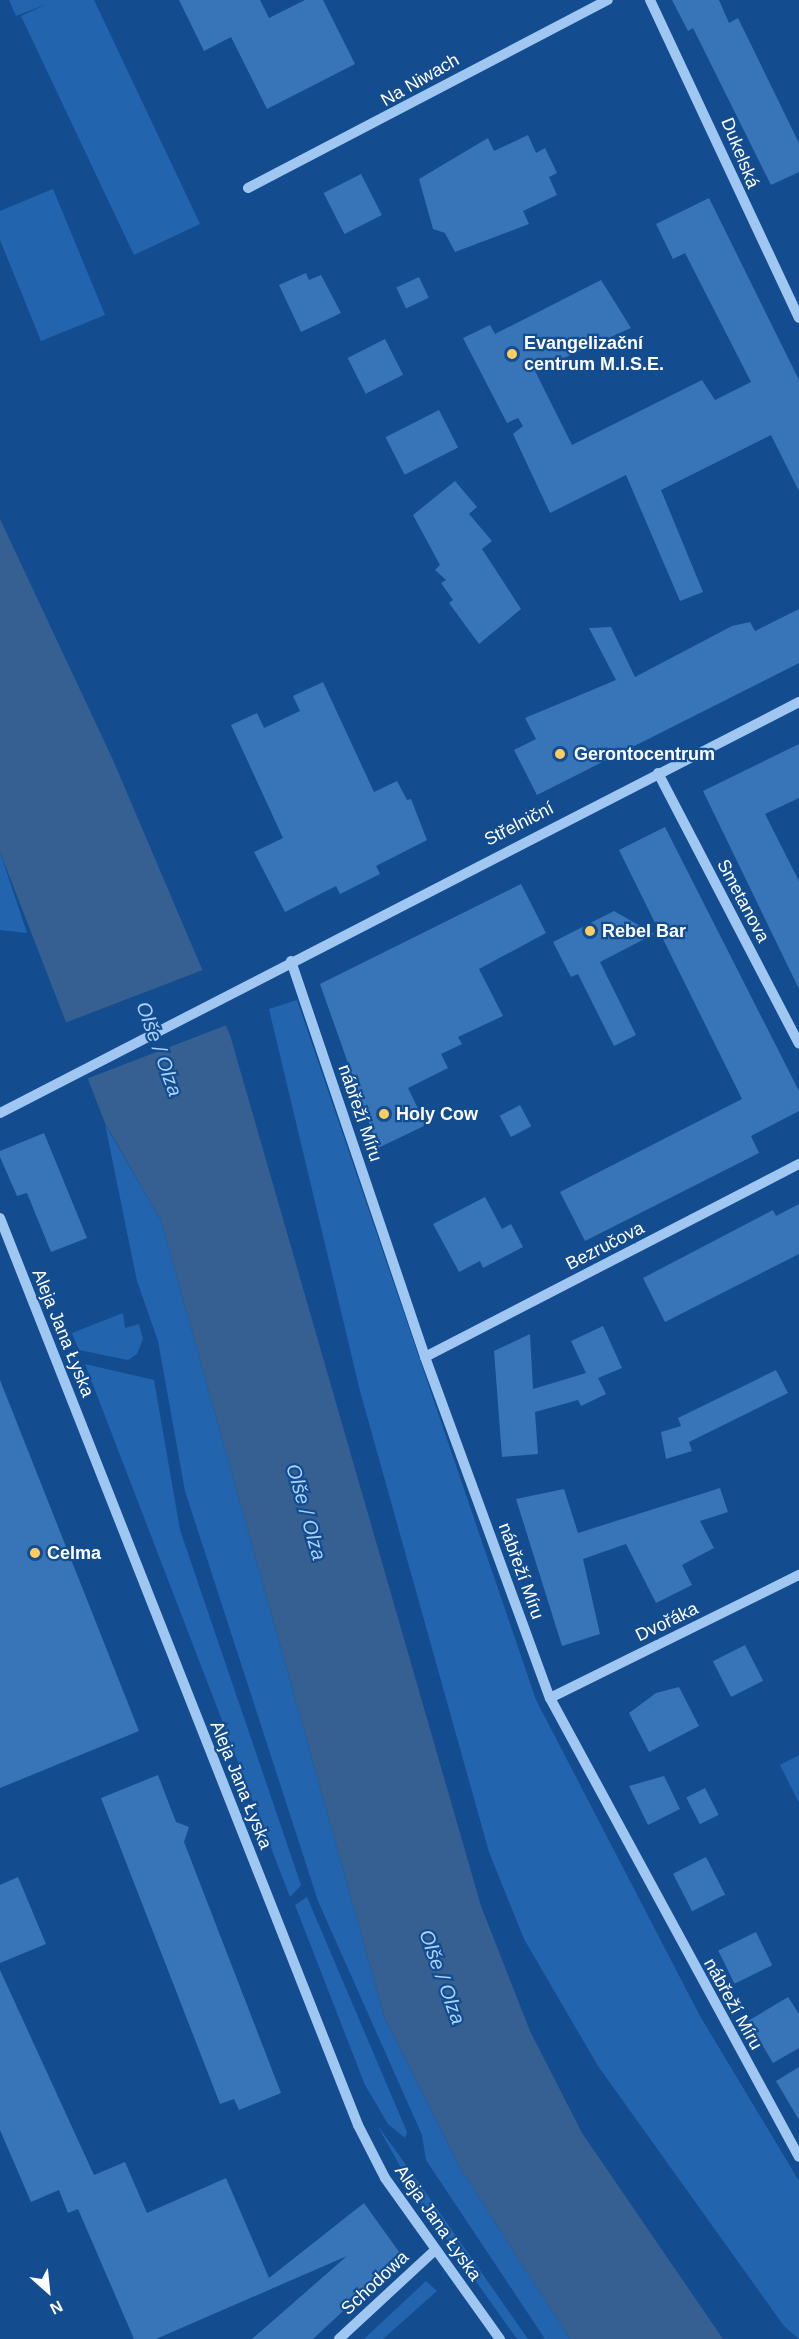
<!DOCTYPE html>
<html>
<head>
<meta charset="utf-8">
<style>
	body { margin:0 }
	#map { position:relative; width:799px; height:2339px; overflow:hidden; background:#134d90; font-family:Helvetica,sans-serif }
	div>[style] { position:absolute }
	.green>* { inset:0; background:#2265ae }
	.water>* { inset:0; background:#356091 }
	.pier>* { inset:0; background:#134d90; transform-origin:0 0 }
	.building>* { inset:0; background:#3774b8; transform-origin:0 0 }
	.minor>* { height:10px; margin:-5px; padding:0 5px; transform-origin:5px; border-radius:5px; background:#9fc7f2 }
	.dots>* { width:16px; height:16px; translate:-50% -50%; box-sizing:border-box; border:3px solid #134d90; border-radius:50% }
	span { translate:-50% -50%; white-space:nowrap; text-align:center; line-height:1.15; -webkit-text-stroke:4.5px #134d90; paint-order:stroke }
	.street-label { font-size:18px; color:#fff }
	.poi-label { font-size:18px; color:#fff; font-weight:700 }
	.left { translate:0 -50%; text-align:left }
	.water-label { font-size:20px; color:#abd1f9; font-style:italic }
	.north { position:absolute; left:18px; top:2261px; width:60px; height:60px; -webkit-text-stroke:4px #134d90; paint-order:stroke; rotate:153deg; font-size:16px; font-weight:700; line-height:24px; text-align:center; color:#fff }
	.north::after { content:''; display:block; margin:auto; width:21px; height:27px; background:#fff; clip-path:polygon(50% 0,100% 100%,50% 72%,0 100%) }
</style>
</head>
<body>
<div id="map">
	<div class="green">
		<div style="clip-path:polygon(9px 0,94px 0,200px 224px,134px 255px,21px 16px,47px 4px,16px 16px)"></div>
		<div style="clip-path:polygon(53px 189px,105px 315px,41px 341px,0 240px,0 211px)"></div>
		<div style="clip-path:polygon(0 852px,27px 933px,0 930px)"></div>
		<div style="clip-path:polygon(297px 1000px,536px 1700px,700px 2016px,799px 2181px,799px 2339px,784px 2326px,598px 2066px,524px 1939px,489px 1852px,360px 1391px,269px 1009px)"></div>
		<div style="clip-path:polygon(105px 1124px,161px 1221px,385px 2019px,462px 2171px,570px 2339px,545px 2339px,426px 2160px,422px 2135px,318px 1901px,185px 1491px,158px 1341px,137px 1281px)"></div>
		<div style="clip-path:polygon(123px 1313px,125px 1328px,139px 1324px,143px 1339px,137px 1354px,128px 1360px,79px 1350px,72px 1333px)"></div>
		<div style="clip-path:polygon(85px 1364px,154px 1380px,180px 1530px,301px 1885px,290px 1897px)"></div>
		<div style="clip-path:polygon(799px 1755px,799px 1803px,780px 1765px)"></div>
		<div style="clip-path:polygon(307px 1897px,407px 2132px,405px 2138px,388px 2124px,365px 2085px,295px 1905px)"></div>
		<div style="clip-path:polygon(377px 2125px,412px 2173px,528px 2339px,517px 2339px,423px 2207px)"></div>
		<div style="clip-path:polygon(426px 2281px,437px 2291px,383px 2339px,364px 2339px)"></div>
	</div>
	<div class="water">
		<div style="clip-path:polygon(0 519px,113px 760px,230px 1035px,481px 1906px,530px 2031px,582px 2133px,723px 2339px,570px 2339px,462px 2171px,385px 2019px,161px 1221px,105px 1123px,0 852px)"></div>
	</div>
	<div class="pier">
		<div style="left:208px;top:968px;width:60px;height:157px;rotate:69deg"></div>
	</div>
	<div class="building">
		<div style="clip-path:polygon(179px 0,260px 0,269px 18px,305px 0,323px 0,355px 64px,267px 109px,231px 37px,204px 51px)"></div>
		<div style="clip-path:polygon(672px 0,719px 0,729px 23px,738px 18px,799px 143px,799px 172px,771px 185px,693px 28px,688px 31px)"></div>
		<div style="clip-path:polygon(528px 135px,536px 153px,545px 148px,557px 173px,549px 177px,557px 195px,523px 211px,529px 224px,455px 252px,445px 233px,433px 229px,419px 179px,488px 138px,494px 151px)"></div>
		<div style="left:361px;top:174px;width:46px;height:42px;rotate:63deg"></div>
		<div style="clip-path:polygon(709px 198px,799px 380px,799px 491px,771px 435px,661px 490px,703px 592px,680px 601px,626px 475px,550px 513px,513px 434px,523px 426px,518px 418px,507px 423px,463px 338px,490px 325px,495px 334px,601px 280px,631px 328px,535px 371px,572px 445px,702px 380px,715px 400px,751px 382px,685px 253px,673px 259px,656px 224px)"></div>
		<div style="clip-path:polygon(306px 273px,309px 280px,321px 275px,341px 313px,301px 332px,279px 285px)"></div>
		<div style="left:419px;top:277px;width:23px;height:25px;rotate:65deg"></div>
		<div style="left:385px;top:339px;width:40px;height:42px;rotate:63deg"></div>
		<div style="left:439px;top:410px;width:42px;height:60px;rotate:63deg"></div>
		<div style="clip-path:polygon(455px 481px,477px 507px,469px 514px,492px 541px,482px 549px,521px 609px,479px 644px,449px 603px,453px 600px,441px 583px,446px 580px,435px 570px,440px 565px,413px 515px)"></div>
		<div style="clip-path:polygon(799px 609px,799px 663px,537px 795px,514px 750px,536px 739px,525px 718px,616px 680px,589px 628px,611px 627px,635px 677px,732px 626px,750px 622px,755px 631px)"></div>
		<div style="clip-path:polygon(323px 682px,374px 792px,397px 781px,407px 800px,411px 799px,427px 840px,376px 866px,380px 874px,340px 894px,336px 886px,285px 912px,254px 852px,283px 838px,231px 725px,257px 713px,264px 728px,300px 711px,293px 696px)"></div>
		<div style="clip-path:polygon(799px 744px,799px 798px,765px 814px,799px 881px,799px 989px,703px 791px)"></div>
		<div style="clip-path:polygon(665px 827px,799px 1091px,799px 1111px,751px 1136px,759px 1153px,585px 1241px,560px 1192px,742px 1099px,619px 850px)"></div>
		<div style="clip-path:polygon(521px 884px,546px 933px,479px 969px,503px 1016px,458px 1037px,462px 1044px,441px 1054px,448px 1068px,408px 1088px,426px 1125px,378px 1148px,320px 984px)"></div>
		<div style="clip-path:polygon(614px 911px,654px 934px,600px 962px,636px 1035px,614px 1046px,578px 974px,571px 977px,553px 942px)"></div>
		<div style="left:520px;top:1105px;width:24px;height:23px;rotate:62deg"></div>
		<div style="clip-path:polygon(44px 1133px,87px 1238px,51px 1252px,27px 1193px,17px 1196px,0 1157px,0 1151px)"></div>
		<div style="clip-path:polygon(485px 1197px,502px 1229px,511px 1224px,523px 1247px,483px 1268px,480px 1261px,459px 1272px,433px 1224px)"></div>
		<div style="clip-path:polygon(799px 1204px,799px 1254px,665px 1322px,643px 1278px,773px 1210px,776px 1216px)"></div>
		<div style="clip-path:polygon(603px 1326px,622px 1368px,598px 1378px,606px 1394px,581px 1406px,578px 1400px,535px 1412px,538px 1454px,502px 1457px,494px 1351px,530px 1334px,533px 1389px,586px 1373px,571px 1341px)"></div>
		<div style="clip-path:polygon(776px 1370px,788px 1393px,689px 1442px,692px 1451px,666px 1459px,661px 1432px,681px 1426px,678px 1418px)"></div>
		<div style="clip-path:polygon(0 1380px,139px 1731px,0 1788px)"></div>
		<div style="clip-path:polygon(720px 1488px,728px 1512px,700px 1521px,714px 1548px,682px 1565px,692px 1585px,656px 1603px,626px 1544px,583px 1559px,600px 1634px,562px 1646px,516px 1499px,564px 1489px,578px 1533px)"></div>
		<div style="left:745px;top:1645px;width:40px;height:36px;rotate:63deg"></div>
		<div style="clip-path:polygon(679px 1687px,699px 1726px,649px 1752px,629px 1713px,656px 1693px)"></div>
		<div style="clip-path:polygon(158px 1775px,176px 1822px,189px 1827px,184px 1842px,281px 2093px,239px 2110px,234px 2099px,220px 2104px,101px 1798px)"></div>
		<div style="clip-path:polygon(664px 1776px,680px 1809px,648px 1825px,629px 1786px)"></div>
		<div style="left:705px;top:1788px;width:30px;height:21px;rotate:63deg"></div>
		<div style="left:706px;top:1857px;width:42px;height:37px;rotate:63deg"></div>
		<div style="clip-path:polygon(18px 1877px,46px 1944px,0 1963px,0 1885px)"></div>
		<div style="left:756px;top:1932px;width:37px;height:42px;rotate:64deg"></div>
		<div style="clip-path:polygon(0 1970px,94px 2175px,125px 2162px,147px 2213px,226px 2178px,269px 2278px,364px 2203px,402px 2256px,313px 2339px,252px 2339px,347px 2256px,156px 2339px,134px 2339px,78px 2209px,68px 2213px,59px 2190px,31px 2202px,0 2130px)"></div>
		<div style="clip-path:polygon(788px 1997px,799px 2014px,799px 2048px,773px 2063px,748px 2021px)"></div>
		<div style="clip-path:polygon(799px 2067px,799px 2120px,776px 2081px)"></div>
	</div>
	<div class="minor">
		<div style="left:650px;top:0;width:351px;rotate:64.9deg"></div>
		<div style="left:248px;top:188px;width:406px;rotate:-27.6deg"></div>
		<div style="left:658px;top:773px;width:305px;rotate:62.5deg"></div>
		<div style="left:291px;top:961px;width:418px;rotate:71.3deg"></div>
		<div style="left:425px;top:1357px;width:363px;rotate:69.9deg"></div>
		<div style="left:550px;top:1698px;width:522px;rotate:61.52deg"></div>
		<div style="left:0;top:1113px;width:899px;rotate:-27.22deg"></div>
		<div style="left:0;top:1218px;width:975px;rotate:68.46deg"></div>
		<div style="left:358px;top:2125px;width:59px;rotate:63deg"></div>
		<div style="left:385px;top:2178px;width:198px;rotate:54.5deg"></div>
		<div style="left:425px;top:1357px;width:421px;rotate:-27.3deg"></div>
		<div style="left:550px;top:1698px;width:278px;rotate:-26.3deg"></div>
		<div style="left:339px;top:2339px;width:129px;rotate:-42.8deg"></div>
	</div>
	<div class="dots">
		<div style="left:512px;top:354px;background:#ffcc5f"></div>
		<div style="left:560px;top:754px;background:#ffcc5f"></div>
		<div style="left:590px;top:931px;background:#ffcc5f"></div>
		<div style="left:384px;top:1114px;background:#ffcc5f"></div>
		<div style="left:35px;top:1553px;background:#ffcc5f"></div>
	</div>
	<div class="street-label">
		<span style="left:420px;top:80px;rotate:-30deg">Na Niwach</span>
		<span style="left:740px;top:153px;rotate:68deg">Dukelská</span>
		<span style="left:519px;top:824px;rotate:-27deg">Střelniční</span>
		<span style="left:743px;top:901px;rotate:62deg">Smetanova</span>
		<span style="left:360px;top:1113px;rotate:71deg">nábřeží Míru</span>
		<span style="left:605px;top:1246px;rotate:-27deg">Bezručova</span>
		<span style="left:63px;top:1333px;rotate:68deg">Aleja Jana Łyska</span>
		<span style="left:521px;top:1571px;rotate:70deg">nábřeží Míru</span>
		<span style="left:667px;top:1622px;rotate:-26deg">Dvořáka</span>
		<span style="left:241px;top:1785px;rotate:68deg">Aleja Jana Łyska</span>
		<span style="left:733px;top:2004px;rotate:61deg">nábřeží Míru</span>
		<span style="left:438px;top:2223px;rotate:55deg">Aleja Jana Łyska</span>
		<span style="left:375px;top:2283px;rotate:-43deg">Schodowa</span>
	</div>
	<div class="poi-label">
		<span class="left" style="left:524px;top:354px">Evangelizační<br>centrum M.I.S.E.</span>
		<span class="left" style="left:574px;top:754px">Gerontocentrum</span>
		<span class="left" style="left:602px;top:931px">Rebel Bar</span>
		<span class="left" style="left:396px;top:1114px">Holy Cow</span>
		<span class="left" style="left:47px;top:1553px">Celma</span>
	</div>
	<div class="water-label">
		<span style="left:159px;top:1049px;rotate:70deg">Olše / Olza</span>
		<span style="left:306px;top:1512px;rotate:74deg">Olše / Olza</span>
		<span style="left:442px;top:1977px;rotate:70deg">Olše / Olza</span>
	</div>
	<div class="north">N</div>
</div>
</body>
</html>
